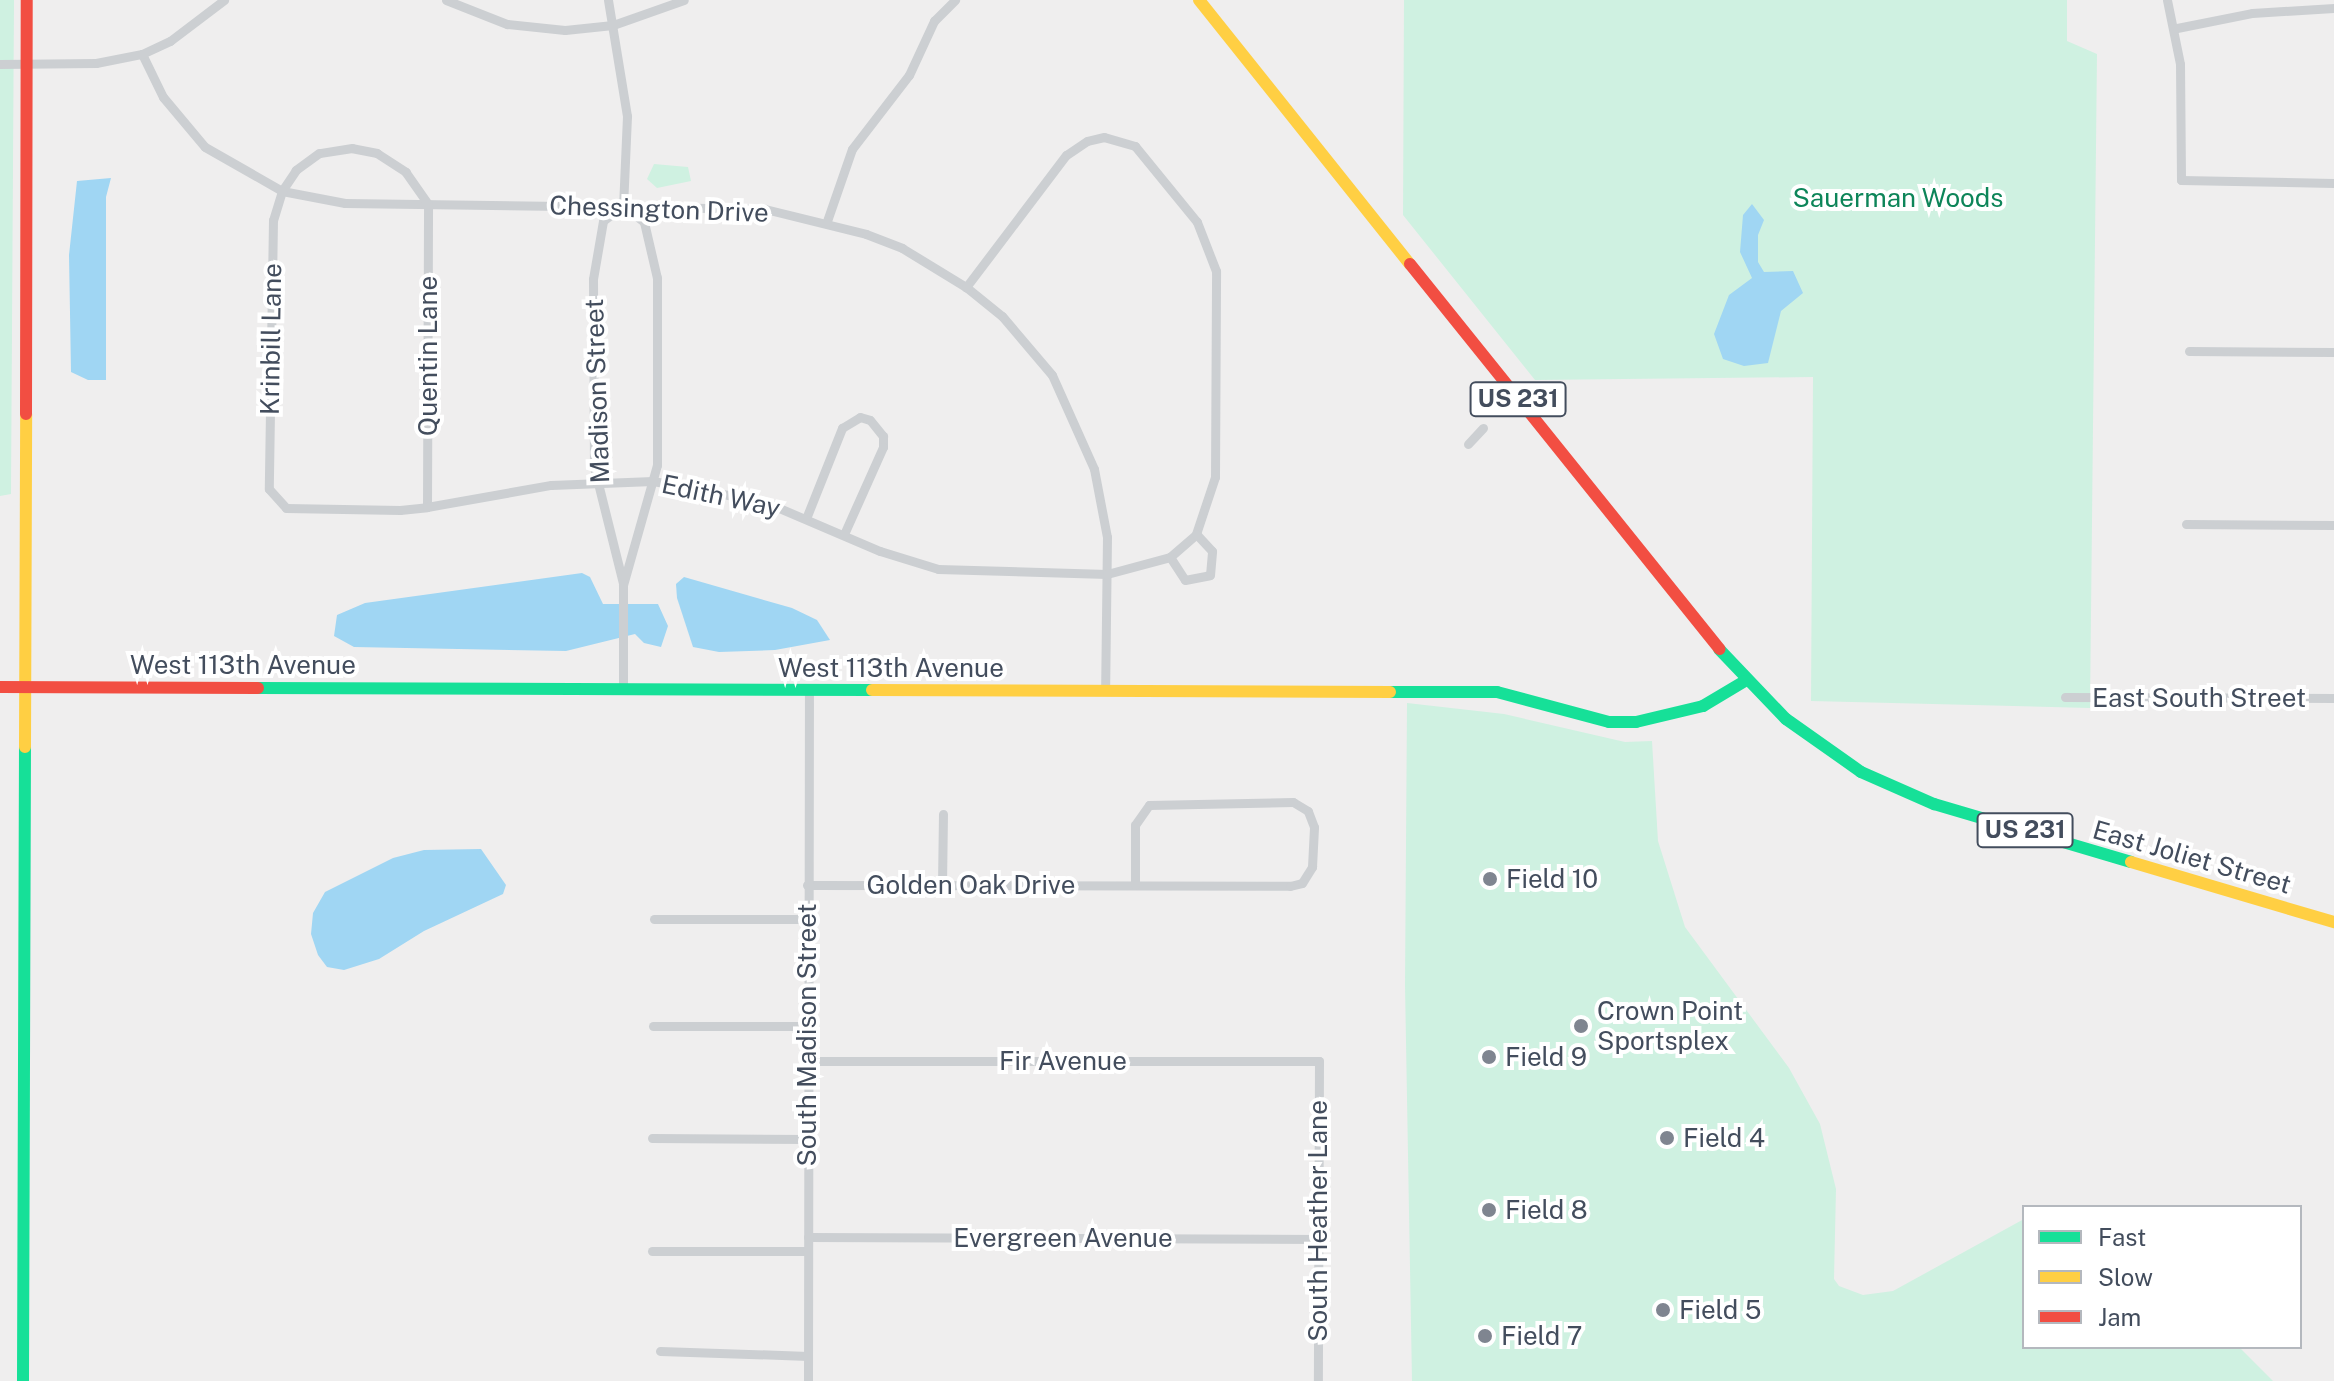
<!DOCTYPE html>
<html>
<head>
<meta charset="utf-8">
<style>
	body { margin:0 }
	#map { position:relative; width:2334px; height:1381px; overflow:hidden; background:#efeeee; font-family:"Public Sans",sans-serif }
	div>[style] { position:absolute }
	.green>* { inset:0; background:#cff1e1 }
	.water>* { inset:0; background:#a0d6f3 }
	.street>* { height:9px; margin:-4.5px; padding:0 4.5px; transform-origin:4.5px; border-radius:4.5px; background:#cccfd2 }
	.fast>* { height:12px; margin:-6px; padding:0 6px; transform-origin:6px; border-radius:6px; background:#16e098 }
	.slow>* { height:12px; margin:-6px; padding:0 6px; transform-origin:6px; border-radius:6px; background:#ffcf43 }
	.jam>* { height:12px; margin:-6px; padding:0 6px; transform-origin:6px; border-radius:6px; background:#f24e42 }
	.dots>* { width:22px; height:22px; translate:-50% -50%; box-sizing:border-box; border:4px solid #fff; border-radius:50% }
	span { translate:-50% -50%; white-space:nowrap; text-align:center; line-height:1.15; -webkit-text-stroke:8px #fff; paint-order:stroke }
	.shield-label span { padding:2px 6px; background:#fff; border:2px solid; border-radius:6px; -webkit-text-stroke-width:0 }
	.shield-label { font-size:24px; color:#434d5d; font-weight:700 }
	.park-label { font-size:26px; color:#0d8559 }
	.street-label { font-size:26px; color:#434d5d }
	.poi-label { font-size:26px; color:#434d5d }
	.left { translate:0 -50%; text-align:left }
	.legend { position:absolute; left:2022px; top:1205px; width:280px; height:144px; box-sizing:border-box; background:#fff; border:2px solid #b4b8be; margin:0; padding:10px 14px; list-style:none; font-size:24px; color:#434d5d }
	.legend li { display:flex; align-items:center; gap:16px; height:40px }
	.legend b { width:40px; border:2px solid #b4b8be }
</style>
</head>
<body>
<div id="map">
	<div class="green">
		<div style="clip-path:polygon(0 0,14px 0,11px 494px,0 496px)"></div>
		<div style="clip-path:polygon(1404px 0,2067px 0,2067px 41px,2097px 54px,2090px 708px,1811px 701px,1813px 377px,1535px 380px,1403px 215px)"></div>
		<div style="clip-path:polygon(654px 164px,688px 167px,691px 181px,657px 188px,647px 179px)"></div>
		<div style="clip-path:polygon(1407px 703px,1504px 714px,1625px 742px,1652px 741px,1658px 841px,1685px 927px,1789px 1068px,1820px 1124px,1836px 1189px,1834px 1279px,1839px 1286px,1863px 1295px,1893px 1291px,2024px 1219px,2024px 1347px,2239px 1347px,2273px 1381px,1412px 1381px,1405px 985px)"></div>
	</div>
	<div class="water">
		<div style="clip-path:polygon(111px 178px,106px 197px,106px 380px,88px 380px,71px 372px,69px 255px,77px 181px)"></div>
		<div style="clip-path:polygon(1752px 204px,1764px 220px,1758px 235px,1758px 262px,1764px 272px,1793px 271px,1803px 293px,1781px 311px,1768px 363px,1744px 366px,1723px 359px,1714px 334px,1729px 295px,1752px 278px,1740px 252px,1743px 215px)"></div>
		<div style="clip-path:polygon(582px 573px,590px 577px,603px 604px,658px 604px,668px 626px,661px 647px,644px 643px,635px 634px,566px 651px,354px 647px,334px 636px,337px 615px,365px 603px)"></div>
		<div style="clip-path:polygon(684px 577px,792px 608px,817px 620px,830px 640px,775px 650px,719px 652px,693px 647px,677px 598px,676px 584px)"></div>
		<div style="clip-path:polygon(481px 849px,506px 885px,503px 894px,424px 931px,379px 959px,344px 970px,327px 967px,318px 955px,311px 934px,313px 913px,325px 892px,393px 858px,424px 850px)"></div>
	</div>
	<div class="street">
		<div style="left:446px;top:0;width:66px;rotate:21.5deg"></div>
		<div style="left:507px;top:24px;width:58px;rotate:5.9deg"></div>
		<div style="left:565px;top:30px;width:48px;rotate:-5.9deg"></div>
		<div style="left:613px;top:25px;width:75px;rotate:-19.4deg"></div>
		<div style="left:608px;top:0;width:118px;rotate:80.7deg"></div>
		<div style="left:627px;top:116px;width:90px;rotate:92.5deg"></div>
		<div style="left:2167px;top:0;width:65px;rotate:78.5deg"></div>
		<div style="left:2180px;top:64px;width:116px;rotate:89.5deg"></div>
		<div style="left:2181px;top:180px;width:153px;rotate:1.1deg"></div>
		<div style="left:2177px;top:28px;width:76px;rotate:-11.3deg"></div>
		<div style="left:2252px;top:13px;width:82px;rotate:-3.5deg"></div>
		<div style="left:142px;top:54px;width:48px;rotate:64deg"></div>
		<div style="left:163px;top:97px;width:65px;rotate:50deg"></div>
		<div style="left:205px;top:147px;width:89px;rotate:29.7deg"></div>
		<div style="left:282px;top:191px;width:64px;rotate:10.8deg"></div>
		<div style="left:345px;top:203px;width:420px;rotate:0.8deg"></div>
		<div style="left:765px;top:209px;width:104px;rotate:13.9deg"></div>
		<div style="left:866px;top:234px;width:39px;rotate:21deg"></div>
		<div style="left:902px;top:248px;width:75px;rotate:31.4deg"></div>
		<div style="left:966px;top:287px;width:46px;rotate:38.9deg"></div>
		<div style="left:1002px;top:316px;width:77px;rotate:49.7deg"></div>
		<div style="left:1052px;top:375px;width:103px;rotate:65.9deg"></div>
		<div style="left:1094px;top:469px;width:69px;rotate:79.2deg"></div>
		<div style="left:1107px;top:537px;width:154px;rotate:90.7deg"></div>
		<div style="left:0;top:64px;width:96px;rotate:-0.6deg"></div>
		<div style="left:96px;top:63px;width:47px;rotate:-11.1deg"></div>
		<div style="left:142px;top:54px;width:31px;rotate:-25deg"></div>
		<div style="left:170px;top:41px;width:68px;rotate:-37.2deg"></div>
		<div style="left:620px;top:208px;width:21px;rotate:143deg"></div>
		<div style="left:603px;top:221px;width:59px;rotate:99.8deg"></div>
		<div style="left:593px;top:279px;width:188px;rotate:89.7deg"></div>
		<div style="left:594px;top:467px;width:120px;rotate:76deg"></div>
		<div style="left:827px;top:221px;width:76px;rotate:-70.9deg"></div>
		<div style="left:852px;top:149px;width:93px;rotate:-52.4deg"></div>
		<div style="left:909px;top:75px;width:60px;rotate:-65.2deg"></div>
		<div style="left:934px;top:21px;width:30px;rotate:-45deg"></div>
		<div style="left:2189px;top:351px;width:145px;rotate:0.4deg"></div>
		<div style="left:1468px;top:444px;width:22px;rotate:-47deg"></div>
		<div style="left:427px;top:507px;width:303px;rotate:-89.8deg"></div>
		<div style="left:428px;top:204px;width:39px;rotate:-125deg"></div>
		<div style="left:406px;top:172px;width:35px;rotate:-147deg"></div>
		<div style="left:377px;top:153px;width:25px;rotate:-169deg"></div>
		<div style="left:352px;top:148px;width:33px;rotate:171deg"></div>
		<div style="left:319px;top:153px;width:29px;rotate:144deg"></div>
		<div style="left:296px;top:170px;width:25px;rotate:124deg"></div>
		<div style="left:282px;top:191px;width:30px;rotate:107deg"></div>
		<div style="left:273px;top:220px;width:269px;rotate:90.9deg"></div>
		<div style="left:269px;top:489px;width:25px;rotate:48deg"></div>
		<div style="left:286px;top:508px;width:114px;rotate:1deg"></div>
		<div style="left:400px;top:510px;width:27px;rotate:-6deg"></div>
		<div style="left:427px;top:507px;width:126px;rotate:-10.1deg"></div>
		<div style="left:551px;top:485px;width:102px;rotate:-2.2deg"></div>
		<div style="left:653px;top:481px;width:114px;rotate:10.6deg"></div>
		<div style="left:765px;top:502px;width:125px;rotate:23.1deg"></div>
		<div style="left:880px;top:551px;width:61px;rotate:17.2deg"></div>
		<div style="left:938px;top:569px;width:169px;rotate:1.7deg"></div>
		<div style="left:1107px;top:574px;width:65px;rotate:-15.1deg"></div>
		<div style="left:1170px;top:557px;width:35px;rotate:-41deg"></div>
		<div style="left:1196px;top:534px;width:60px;rotate:-71.6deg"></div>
		<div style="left:1215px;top:477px;width:206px;rotate:-89.7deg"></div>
		<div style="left:1216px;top:271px;width:53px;rotate:-111.2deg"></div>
		<div style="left:1197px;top:222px;width:98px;rotate:-129.2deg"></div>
		<div style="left:1135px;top:146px;width:32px;rotate:-164deg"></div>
		<div style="left:1104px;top:137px;width:17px;rotate:167deg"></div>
		<div style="left:1087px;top:141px;width:25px;rotate:146deg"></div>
		<div style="left:1066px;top:155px;width:166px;rotate:127.1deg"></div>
		<div style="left:807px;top:516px;width:95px;rotate:-68.3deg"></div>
		<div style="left:842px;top:428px;width:21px;rotate:-31deg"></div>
		<div style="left:860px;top:417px;width:10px;rotate:17deg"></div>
		<div style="left:870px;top:420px;width:21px;rotate:51deg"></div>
		<div style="left:883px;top:436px;width:11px;rotate:90deg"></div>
		<div style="left:883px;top:447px;width:95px;rotate:114.1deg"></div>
		<div style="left:2186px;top:524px;width:148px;rotate:0.4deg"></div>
		<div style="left:1170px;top:557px;width:27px;rotate:57deg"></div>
		<div style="left:1185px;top:580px;width:25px;rotate:-11deg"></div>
		<div style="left:1210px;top:575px;width:24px;rotate:-85deg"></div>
		<div style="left:1212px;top:551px;width:23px;rotate:-133deg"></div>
		<div style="left:623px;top:688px;width:103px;rotate:-90deg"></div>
		<div style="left:623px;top:585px;width:125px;rotate:-74.2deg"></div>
		<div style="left:657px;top:465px;width:187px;rotate:-90deg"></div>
		<div style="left:657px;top:278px;width:57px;rotate:-103.1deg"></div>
		<div style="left:644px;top:222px;width:24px;rotate:-142deg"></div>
		<div style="left:2065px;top:697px;width:269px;rotate:0.2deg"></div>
		<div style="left:807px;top:885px;width:483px;rotate:0.1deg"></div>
		<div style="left:1290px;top:886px;width:12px;rotate:-14deg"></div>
		<div style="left:1302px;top:883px;width:19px;rotate:-58deg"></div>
		<div style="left:1312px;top:867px;width:40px;rotate:-87.1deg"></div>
		<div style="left:1314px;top:827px;width:17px;rotate:-111deg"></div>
		<div style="left:1308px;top:811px;width:17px;rotate:-149deg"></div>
		<div style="left:1293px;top:802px;width:144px;rotate:178.8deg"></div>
		<div style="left:1149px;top:805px;width:24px;rotate:125deg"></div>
		<div style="left:1135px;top:825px;width:60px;rotate:90deg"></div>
		<div style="left:942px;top:885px;width:71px;rotate:-89.2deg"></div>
		<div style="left:654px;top:919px;width:153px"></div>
		<div style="left:653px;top:1026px;width:154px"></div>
		<div style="left:807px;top:1061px;width:512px"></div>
		<div style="left:1319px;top:1061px;width:320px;rotate:90.2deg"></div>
		<div style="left:652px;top:1138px;width:156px;rotate:0.4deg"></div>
		<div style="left:808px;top:1237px;width:510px;rotate:0.22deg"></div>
		<div style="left:652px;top:1251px;width:156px"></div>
		<div style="left:660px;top:1351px;width:148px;rotate:1.9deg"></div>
		<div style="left:808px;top:1381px;width:692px;rotate:-89.92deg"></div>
	</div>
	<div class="fast">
		<div style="left:1719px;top:649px;width:97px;rotate:46.3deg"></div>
		<div style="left:1786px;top:719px;width:92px;rotate:35.2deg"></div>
		<div style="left:1861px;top:772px;width:80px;rotate:23.7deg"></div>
		<div style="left:1934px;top:804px;width:205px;rotate:16.4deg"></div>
		<div style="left:258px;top:688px;width:614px;rotate:0.19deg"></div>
		<div style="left:1390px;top:692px;width:107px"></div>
		<div style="left:1497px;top:692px;width:116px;rotate:15deg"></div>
		<div style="left:1609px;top:722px;width:27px"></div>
		<div style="left:1636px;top:722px;width:69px;rotate:-13.4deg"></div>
		<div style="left:1703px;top:706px;width:49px;rotate:-30.8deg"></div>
		<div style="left:23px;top:1381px;width:634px;rotate:-89.82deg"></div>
	</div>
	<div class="slow">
		<div style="left:1199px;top:0;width:338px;rotate:51.4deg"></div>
		<div style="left:872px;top:690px;width:518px;rotate:0.22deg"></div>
		<div style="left:25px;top:747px;width:333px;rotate:-89.8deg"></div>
		<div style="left:2131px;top:862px;width:212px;rotate:16.5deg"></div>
	</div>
	<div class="jam">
		<div style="left:1410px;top:264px;width:494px;rotate:51.2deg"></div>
		<div style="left:26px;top:414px;width:414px;rotate:-89.9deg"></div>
		<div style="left:0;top:687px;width:258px;rotate:0.2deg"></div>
	</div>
	<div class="dots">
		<div style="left:1490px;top:879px;background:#7f8590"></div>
		<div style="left:1581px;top:1026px;background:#7f8590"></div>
		<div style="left:1489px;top:1057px;background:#7f8590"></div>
		<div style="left:1667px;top:1138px;background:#7f8590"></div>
		<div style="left:1489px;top:1210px;background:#7f8590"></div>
		<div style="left:1663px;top:1310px;background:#7f8590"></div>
		<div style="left:1485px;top:1336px;background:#7f8590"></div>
	</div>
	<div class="shield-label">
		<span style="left:1518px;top:399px">US 231</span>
		<span style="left:2025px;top:830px">US 231</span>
	</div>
	<div class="park-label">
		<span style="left:1898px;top:198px">Sauerman Woods</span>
	</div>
	<div class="street-label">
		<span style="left:659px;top:209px;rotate:2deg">Chessington Drive</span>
		<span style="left:271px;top:339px;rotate:-89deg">Krinbill Lane</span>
		<span style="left:428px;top:356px;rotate:-90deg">Quentin Lane</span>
		<span style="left:597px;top:391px;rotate:-92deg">Madison Street</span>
		<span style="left:721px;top:496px;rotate:12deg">Edith Way</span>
		<span style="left:243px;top:665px">West 113th Avenue</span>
		<span style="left:891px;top:668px">West 113th Avenue</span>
		<span style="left:2199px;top:698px">East South Street</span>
		<span style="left:2192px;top:857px;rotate:16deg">East Joliet Street</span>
		<span style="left:971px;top:885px">Golden Oak Drive</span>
		<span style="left:807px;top:1035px;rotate:-90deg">South Madison Street</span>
		<span style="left:1063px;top:1061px">Fir Avenue</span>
		<span style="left:1318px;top:1221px;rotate:-90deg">South Heather Lane</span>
		<span style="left:1063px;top:1238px">Evergreen Avenue</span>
	</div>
	<div class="poi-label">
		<span class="left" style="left:1506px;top:879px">Field 10</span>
		<span class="left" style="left:1597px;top:1026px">Crown Point<br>Sportsplex</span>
		<span class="left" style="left:1505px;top:1057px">Field 9</span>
		<span class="left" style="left:1683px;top:1138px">Field 4</span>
		<span class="left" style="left:1505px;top:1210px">Field 8</span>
		<span class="left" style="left:1679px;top:1310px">Field 5</span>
		<span class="left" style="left:1501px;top:1336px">Field 7</span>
	</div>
	<ul class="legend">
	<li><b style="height:10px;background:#16e098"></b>Fast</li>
	<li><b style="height:10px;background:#ffcf43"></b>Slow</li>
	<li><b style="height:10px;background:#f24e42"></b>Jam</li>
	</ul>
</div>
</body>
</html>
